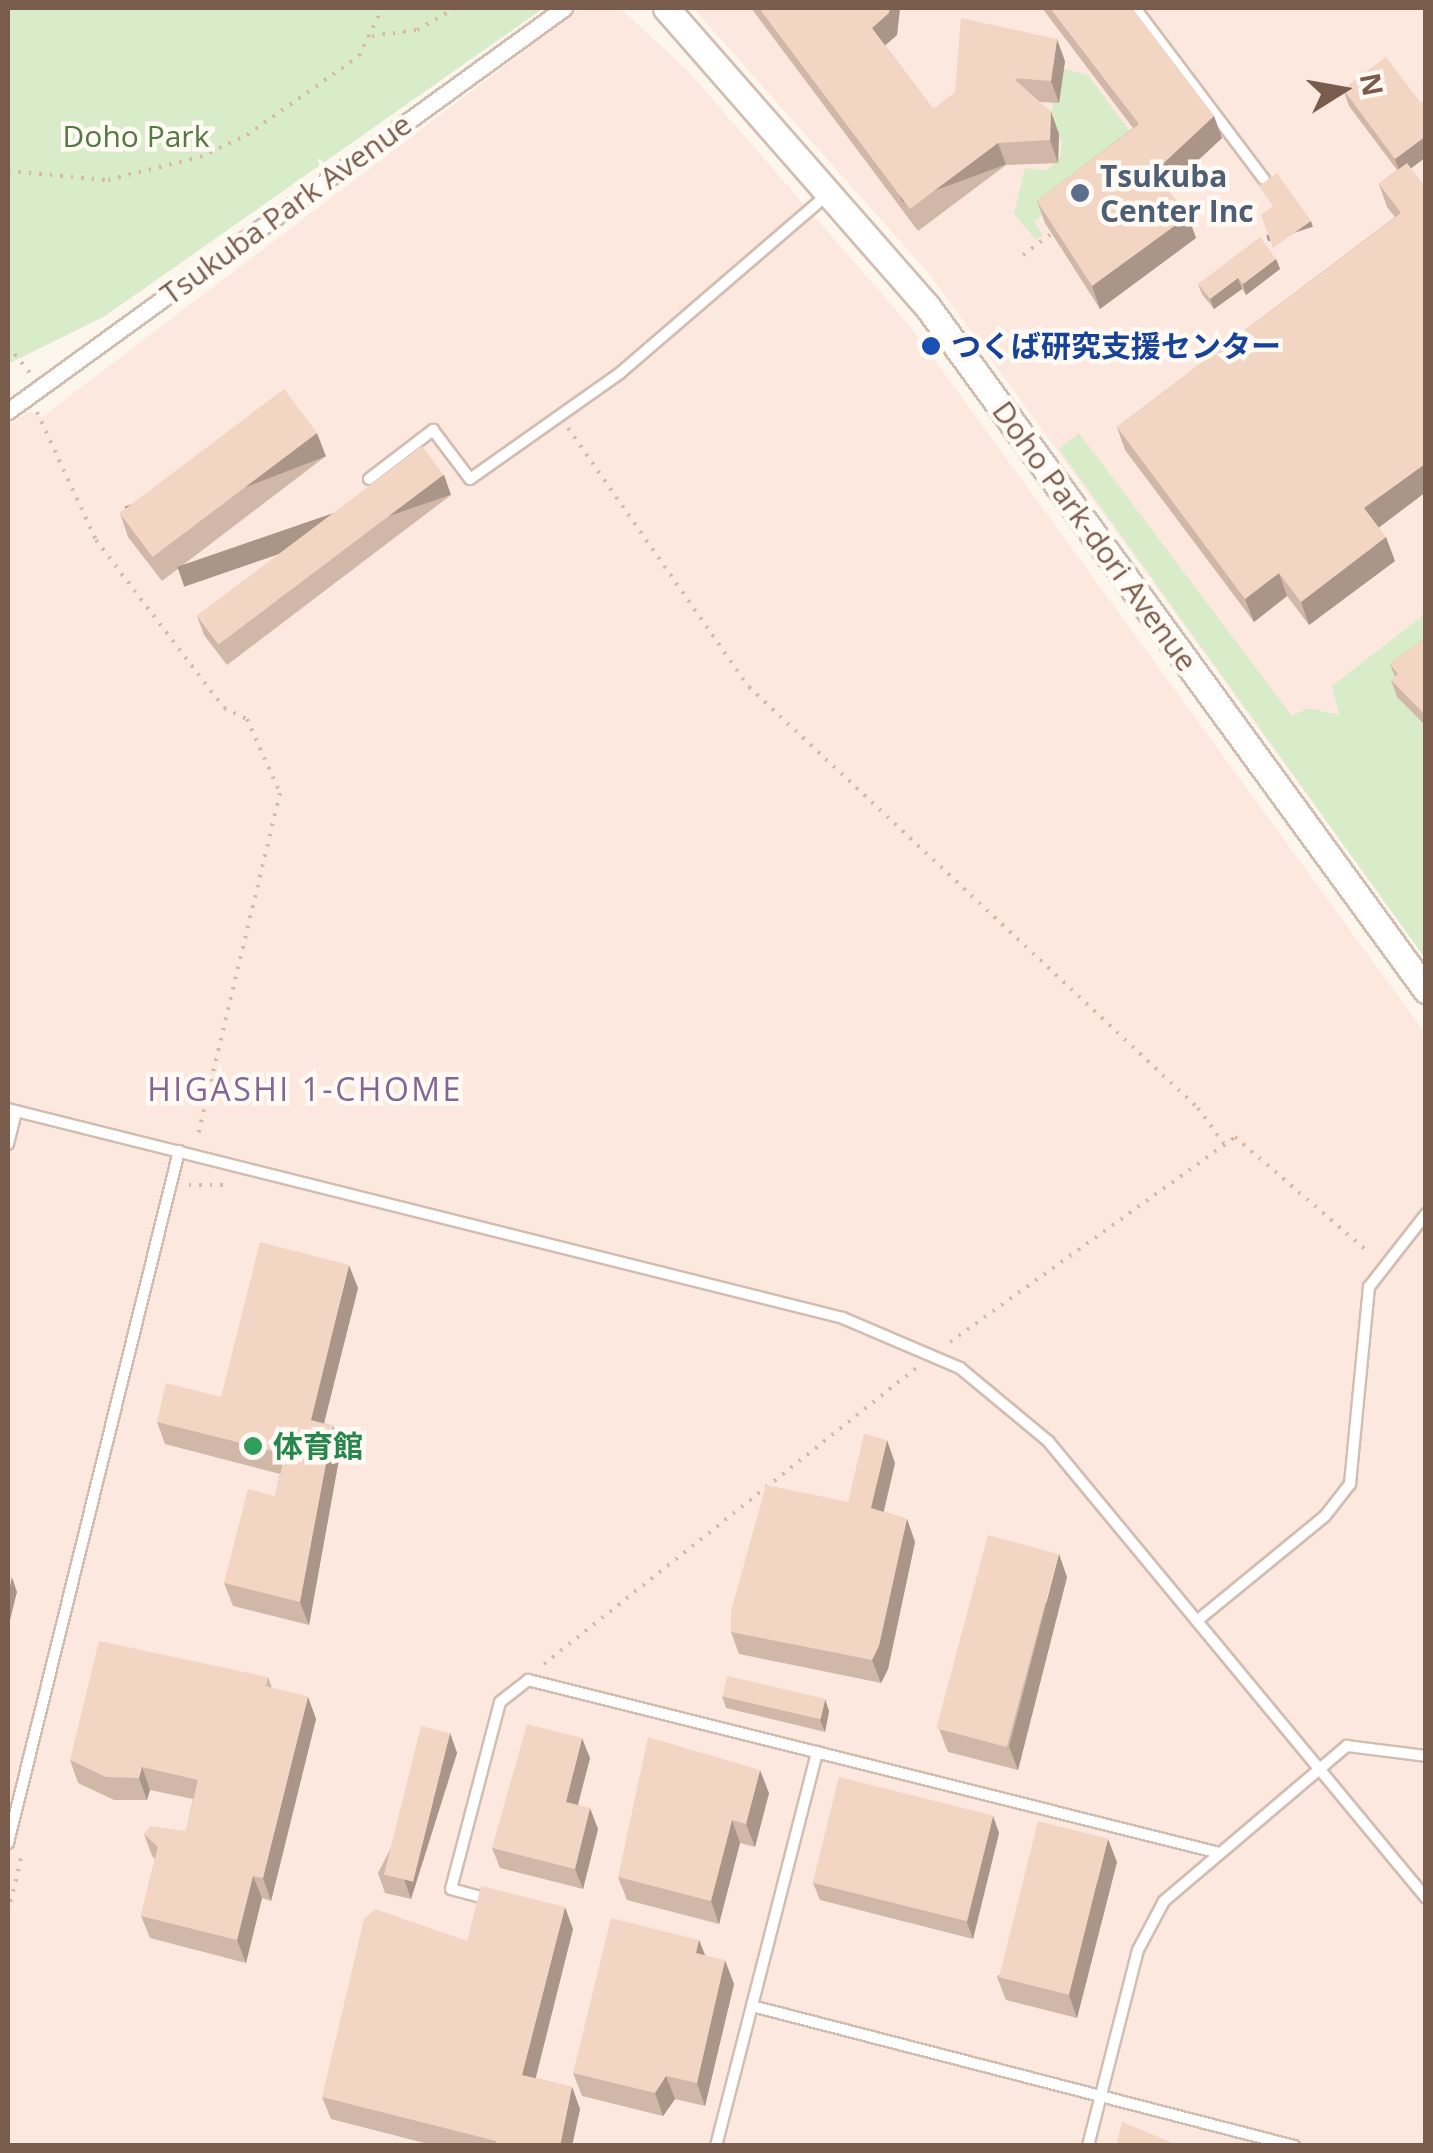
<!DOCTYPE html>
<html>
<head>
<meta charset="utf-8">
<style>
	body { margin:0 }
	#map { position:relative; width:1433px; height:2153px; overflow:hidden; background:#fdf6ec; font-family:"Open Sans","Noto Sans JP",sans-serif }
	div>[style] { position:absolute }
	.commercial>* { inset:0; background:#fde8e0 }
	.green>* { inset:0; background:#d8ecc9 }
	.path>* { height:4px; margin-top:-2px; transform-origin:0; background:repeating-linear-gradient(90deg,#d9b8a5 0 2.5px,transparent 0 10.5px) }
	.roads { filter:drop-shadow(2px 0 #d1beb0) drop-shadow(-2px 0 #d1beb0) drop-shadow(0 2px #d1beb0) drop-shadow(0 -2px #d1beb0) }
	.service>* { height:10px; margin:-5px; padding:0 5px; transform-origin:5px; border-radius:5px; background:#fff }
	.pedestrian>* { height:15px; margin:-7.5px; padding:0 7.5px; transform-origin:7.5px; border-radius:7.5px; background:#fff }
	.tertiary>* { height:25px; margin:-12.5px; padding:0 12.5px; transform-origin:12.5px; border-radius:12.5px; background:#fff }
	.wall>* { inset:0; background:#d1b7a8 }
	.shaded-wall>* { inset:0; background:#aa9588; transform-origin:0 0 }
	.building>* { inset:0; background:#f3d5c3; transform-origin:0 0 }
	.dots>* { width:28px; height:28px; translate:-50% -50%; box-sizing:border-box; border:5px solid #fffaf3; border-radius:50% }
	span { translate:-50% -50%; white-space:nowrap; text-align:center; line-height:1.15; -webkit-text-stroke:9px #fffaf3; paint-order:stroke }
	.park-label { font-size:30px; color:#537a41 }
	.service-label { font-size:30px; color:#4e5e75; font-weight:700 }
	.left { translate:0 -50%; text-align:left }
	.street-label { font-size:30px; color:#7a5c4d }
	.transit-label { font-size:30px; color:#164399; font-weight:700 }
	.leisure-label { font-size:30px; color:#27864d; font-weight:700 }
	.neighbourhood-label { font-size:32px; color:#846695; letter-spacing:2.5px }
	.frame { position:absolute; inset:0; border:10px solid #7a5c4d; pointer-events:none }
	.north { position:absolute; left:1293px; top:40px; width:100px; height:100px; -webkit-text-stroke:8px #fffaf3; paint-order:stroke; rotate:79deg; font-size:28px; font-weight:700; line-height:40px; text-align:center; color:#7a5c4d }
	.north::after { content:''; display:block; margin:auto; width:35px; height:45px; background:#7a5c4d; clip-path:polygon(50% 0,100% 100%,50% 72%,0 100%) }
</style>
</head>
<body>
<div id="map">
	<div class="commercial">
		<div style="clip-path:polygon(581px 8px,620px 8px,687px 70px,909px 325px,1425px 1033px,1425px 2145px,8px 2146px,8px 424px,29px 412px,42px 417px)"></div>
		<div style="clip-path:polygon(693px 8px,1425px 8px,1425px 958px,930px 275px)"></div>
	</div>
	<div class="green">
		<div style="clip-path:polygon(8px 8px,544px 8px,105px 316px,8px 364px)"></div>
		<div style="clip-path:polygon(1063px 68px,1088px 75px,1163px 176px,1122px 153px,1034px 221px,1043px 235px,1036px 240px,1014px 214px,1025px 168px,1047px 170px,1060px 157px,1062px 141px,1047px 127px)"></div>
		<div style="clip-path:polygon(1079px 433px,1292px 716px,1308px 708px,1339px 715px,1332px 686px,1425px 614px,1425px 958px,1059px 449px)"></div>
	</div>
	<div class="path">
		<div style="left:372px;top:36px;width:45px;rotate:-7.6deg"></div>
		<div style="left:417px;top:30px;width:44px;rotate:-30.1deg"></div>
		<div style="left:8px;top:171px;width:100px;rotate:5.1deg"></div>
		<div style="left:108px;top:180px;width:95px;rotate:-14deg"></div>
		<div style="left:200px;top:157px;width:52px;rotate:-25.1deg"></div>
		<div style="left:247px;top:135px;width:137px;rotate:-35.2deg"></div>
		<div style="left:359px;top:56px;width:53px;rotate:-64.4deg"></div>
		<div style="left:1023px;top:255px;width:40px;rotate:-37deg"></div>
		<div style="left:8px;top:346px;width:36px;rotate:51deg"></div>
		<div style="left:37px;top:412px;width:141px;rotate:65.3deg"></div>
		<div style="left:96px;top:540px;width:211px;rotate:52.7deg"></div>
		<div style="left:224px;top:708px;width:25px;rotate:26deg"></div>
		<div style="left:247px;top:719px;width:81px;rotate:66deg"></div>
		<div style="left:280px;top:793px;width:356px;rotate:103.5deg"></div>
		<div style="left:568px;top:428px;width:316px;rotate:55.1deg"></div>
		<div style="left:749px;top:687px;width:616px;rotate:43.16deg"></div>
		<div style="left:1198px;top:1108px;width:44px;rotate:54.2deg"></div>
		<div style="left:189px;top:1185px;width:41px"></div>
		<div style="left:950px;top:1342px;width:351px;rotate:-35.7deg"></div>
		<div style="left:1235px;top:1137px;width:173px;rotate:40.8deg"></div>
		<div style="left:544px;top:1664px;width:475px;rotate:-38.5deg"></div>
		<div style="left:8px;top:1912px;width:60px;rotate:-76.4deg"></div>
	</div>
	<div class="roads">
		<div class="service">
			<div style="left:1135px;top:8px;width:214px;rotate:53deg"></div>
			<div style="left:369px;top:479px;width:81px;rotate:-37.4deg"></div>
			<div style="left:433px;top:430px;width:61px;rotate:52.9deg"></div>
			<div style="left:470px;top:479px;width:184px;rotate:-35.2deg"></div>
			<div style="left:620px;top:373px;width:272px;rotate:-40.7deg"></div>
			<div style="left:8px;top:1109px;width:861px;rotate:14.05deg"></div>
			<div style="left:843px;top:1318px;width:127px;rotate:23.1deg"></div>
			<div style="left:960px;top:1368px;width:114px;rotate:39.7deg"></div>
			<div style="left:1048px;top:1441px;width:593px;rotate:50.4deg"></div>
			<div style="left:8px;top:1144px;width:34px;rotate:-76deg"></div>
			<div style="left:1198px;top:1620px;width:164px;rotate:-39.3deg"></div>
			<div style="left:1325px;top:1516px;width:41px;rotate:-52deg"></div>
			<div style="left:1350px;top:1484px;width:198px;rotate:-84.5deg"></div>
			<div style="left:1369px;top:1287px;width:93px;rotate:-52deg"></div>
			<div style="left:8px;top:1843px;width:713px;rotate:-76.12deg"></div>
			<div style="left:492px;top:1900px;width:42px;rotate:-165deg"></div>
			<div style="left:451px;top:1889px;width:193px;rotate:-75.3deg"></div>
			<div style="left:500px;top:1702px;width:36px;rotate:-38deg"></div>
			<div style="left:528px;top:1680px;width:713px;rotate:14.04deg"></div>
			<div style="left:752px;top:2006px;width:560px;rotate:14.48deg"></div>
			<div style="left:716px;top:2146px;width:407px;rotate:-75.6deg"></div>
			<div style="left:1088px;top:2146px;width:202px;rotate:-75.7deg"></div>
			<div style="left:1138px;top:1950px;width:55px;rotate:-62deg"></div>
			<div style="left:1164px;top:1901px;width:240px;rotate:-40.3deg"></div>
			<div style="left:1347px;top:1746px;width:80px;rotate:7.2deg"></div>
		</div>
		<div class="pedestrian">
			<div style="left:8px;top:411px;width:687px;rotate:-35.94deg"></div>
		</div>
		<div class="tertiary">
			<div style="left:666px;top:8px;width:396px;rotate:48.8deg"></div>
			<div style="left:927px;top:306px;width:847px;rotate:53.89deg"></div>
		</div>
	</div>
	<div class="wall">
		<div style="clip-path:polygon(751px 8px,900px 8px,897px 35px,885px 45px,933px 109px,1065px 61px,1059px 103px,1039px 102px,1051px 112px,1059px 134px,1058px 163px,1006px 165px,918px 231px)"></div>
		<div style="clip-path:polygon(1042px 8px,1132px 8px,1214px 116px,1222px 138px,1167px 189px,1188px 216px,1196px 238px,1100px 309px,1045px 223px,1037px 201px,1133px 128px)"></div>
		<div style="clip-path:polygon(1343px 89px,1421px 103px,1426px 100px,1426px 157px,1411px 168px,1379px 527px,1395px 561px,1309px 625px,1287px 596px,1254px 622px,1125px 450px,1117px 427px,1395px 217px,1387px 207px,1379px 184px,1397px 170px,1349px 106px)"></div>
		<div style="clip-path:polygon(1276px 259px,1280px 269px,1246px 295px,1242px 289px,1214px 309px,1202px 294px,1198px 284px)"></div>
		<div style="clip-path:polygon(326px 456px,162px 581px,128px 537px,120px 513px)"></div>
		<div style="clip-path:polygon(444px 475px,451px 495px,227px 665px,204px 635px,197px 616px)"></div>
		<div style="clip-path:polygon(1426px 637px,1426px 726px,1397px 697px,1391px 680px,1395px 677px,1390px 664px)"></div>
		<div style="clip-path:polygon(358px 1288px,324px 1423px,333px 1426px,341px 1448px,309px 1625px,233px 1606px,224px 1583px,275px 1496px,280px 1474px,165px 1444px,157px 1422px,221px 1397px)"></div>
		<div style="clip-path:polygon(895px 1463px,884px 1512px,907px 1519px,915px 1542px,888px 1669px,881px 1683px,739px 1654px,731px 1632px,848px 1502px)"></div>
		<div style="clip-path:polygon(1067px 1577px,1018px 1770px,948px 1752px,939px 1729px)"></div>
		<div style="clip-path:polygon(268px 1677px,272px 1688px,308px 1697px,316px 1719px,271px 1901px,262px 1898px,246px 1963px,150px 1938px,141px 1916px,155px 1859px,152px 1856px,144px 1834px,186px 1831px,193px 1799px,150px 1790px,147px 1800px,114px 1800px,78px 1783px,70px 1760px)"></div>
		<div style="clip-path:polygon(722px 1696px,825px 1699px,829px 1711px,825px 1732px,726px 1708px)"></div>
		<div style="clip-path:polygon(450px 1733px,457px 1753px,411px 1899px,385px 1893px,378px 1873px)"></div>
		<div style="clip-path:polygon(590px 1758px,578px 1805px,598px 1829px,583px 1889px,500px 1868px,492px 1848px)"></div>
		<div style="clip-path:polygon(769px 1793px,755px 1847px,740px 1843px,719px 1924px,627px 1900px,618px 1877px)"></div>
		<div style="clip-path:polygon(993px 1816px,999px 1833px,973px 1939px,820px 1900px,813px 1883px)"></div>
		<div style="clip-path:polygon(1117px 1862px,1077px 2018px,1006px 2000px,997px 1977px)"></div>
		<div style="clip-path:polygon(573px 1929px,535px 2078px,572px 2087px,580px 2109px,572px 2146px,436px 2146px,331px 2119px,322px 2097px,467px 1941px)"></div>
		<div style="clip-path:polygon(699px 1940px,705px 1955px,734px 1984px,705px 2106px,675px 2099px,663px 2116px,582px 2096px,573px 2073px)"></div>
	</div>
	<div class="shaded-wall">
		<div style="clip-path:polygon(890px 8px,900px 8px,897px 35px,880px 50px,872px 28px)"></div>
		<div style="clip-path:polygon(1057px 39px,1065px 61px,1059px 103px,1051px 81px)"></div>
		<div style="clip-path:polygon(1051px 112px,1059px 134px,1058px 163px,1050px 140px)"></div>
		<div style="clip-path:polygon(1214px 116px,1222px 138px,1162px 194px,1154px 172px)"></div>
		<div style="clip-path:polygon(1426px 136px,1426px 157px,1401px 176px,1395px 159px)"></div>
		<div style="left:998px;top:143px;width:23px;height:110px;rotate:70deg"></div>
		<div style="clip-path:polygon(1188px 216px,1196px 238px,1100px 309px,1092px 286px)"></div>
		<div style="left:1311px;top:221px;width:6px;height:47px;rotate:72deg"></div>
		<div style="clip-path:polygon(1276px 259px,1280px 269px,1246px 295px,1243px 284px)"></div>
		<div style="clip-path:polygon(1238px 278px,1242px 289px,1214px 309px,1210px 299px)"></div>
		<div style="left:317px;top:433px;width:25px;height:206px;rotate:69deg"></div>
		<div style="clip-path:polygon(1426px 463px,1426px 492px,1373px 532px,1364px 508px)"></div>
		<div style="left:444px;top:475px;width:21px;height:282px;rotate:71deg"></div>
		<div style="clip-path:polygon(1386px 537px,1395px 561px,1309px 625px,1301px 602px)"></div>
		<div style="clip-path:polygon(1279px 573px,1287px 596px,1254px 622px,1245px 599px)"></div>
		<div style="clip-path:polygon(349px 1265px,358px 1288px,319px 1443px,311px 1420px)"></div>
		<div style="clip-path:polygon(333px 1426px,341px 1448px,309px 1625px,300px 1602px)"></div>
		<div style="clip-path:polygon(887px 1440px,895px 1463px,879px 1530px,871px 1508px)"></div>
		<div style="clip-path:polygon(907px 1519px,915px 1542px,888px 1669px,881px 1683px,872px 1660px)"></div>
		<div style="clip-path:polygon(1059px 1554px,1067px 1577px,1018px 1770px,1009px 1747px)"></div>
		<div style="clip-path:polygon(12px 1577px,17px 1592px,8px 1628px,8px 1594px)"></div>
		<div style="clip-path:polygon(308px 1697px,316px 1719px,271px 1901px,263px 1878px)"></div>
		<div style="clip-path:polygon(825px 1699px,829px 1711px,825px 1732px,820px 1720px)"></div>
		<div style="clip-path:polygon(450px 1733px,457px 1753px,411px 1899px,404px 1879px)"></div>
		<div style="clip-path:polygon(582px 1738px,590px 1758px,573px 1823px,566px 1802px)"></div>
		<div style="clip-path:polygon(142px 1767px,150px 1790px,147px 1800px,139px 1778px)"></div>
		<div style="clip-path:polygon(760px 1770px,769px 1793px,755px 1847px,746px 1824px)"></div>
		<div style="clip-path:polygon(590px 1808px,598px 1829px,583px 1889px,575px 1869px)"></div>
		<div style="clip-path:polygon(993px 1816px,999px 1833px,973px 1939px,967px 1922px)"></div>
		<div style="clip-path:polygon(732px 1820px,740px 1843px,719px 1924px,711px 1901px)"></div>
		<div style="clip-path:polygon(1108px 1839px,1117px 1862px,1077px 2018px,1069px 1995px)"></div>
		<div style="clip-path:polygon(253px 1876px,262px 1898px,246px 1963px,237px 1940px)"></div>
		<div style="clip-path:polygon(565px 1907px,573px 1929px,531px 2097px,522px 2075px)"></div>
		<div style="clip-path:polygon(699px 1940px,708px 1963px,696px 1953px)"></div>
		<div style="clip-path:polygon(725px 1960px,734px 1984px,705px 2106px,697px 2083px)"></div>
		<div style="clip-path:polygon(666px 2076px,675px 2099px,663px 2116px,655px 2093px)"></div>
		<div style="clip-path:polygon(572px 2087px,580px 2109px,572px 2146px,560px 2146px)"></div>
	</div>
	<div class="building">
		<div style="clip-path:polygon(759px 8px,890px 8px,889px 13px,872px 28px,933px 109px,955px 92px,961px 18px,1057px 39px,1051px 81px,1013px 78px,1051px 112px,1050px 140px,998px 143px,910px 209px)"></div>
		<div style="clip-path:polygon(1050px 8px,1132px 8px,1214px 116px,1154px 172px,1188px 216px,1092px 286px,1037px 201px,1139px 124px)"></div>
		<div style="clip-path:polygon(1386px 57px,1421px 103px,1426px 100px,1426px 136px,1395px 159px,1343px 89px)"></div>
		<div style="clip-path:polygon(1407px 163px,1426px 188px,1426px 463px,1364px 508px,1386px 537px,1301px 602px,1279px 573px,1245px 599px,1117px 427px,1401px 213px,1379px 184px)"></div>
		<div style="clip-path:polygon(1277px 173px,1311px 221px,1273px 248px,1261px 215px,1273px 206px,1259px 186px)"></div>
		<div style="clip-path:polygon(1260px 237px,1276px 259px,1243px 284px,1238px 278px,1210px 299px,1198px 284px)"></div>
		<div style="left:284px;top:389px;width:55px;height:206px;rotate:53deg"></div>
		<div style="left:422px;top:446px;width:36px;height:282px;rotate:53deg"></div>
		<div style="clip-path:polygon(1426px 637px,1426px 716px,1391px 680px,1398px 674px,1390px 664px)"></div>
		<div style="clip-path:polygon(260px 1242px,349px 1265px,311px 1420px,333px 1426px,300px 1602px,224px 1583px,248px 1489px,275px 1496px,285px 1454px,157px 1422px,166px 1383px,221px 1397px)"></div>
		<div style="clip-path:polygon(864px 1434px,887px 1440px,871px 1508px,907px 1519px,879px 1646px,872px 1660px,731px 1632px,731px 1611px,766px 1485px,848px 1502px)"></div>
		<div style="left:988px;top:1535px;width:73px;height:200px;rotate:15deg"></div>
		<div style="clip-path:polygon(8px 1576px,12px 1577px,8px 1594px)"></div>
		<div style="clip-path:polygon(99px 1641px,268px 1677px,266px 1686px,308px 1697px,263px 1878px,253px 1876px,237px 1940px,141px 1916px,158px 1847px,144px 1834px,150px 1826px,186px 1831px,198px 1780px,142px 1767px,139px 1778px,106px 1777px,70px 1760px)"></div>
		<div style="left:727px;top:1676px;width:101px;height:21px;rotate:13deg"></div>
		<div style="clip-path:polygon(527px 1724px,582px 1738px,566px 1802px,590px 1808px,575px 1869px,492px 1848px)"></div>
		<div style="left:421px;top:1726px;width:30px;height:153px;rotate:14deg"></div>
		<div style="clip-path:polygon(648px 1737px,760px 1770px,746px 1824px,732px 1820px,711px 1901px,618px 1877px)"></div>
		<div style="left:839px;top:1777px;width:159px;height:109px;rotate:14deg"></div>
		<div style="left:1038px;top:1821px;width:72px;height:161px;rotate:14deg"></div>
		<div style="clip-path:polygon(481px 1886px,565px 1907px,522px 2075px,572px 2087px,560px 2146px,495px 2146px,496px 2141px,322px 2097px,364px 1919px,375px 1909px,467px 1941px)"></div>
		<div style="clip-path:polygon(611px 1918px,699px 1940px,696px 1953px,725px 1960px,697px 2083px,666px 2076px,655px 2093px,573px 2073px)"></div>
		<div style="clip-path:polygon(1122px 2122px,1180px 2146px,1116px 2146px)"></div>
	</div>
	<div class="dots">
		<div style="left:1080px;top:193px;background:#5c6f8a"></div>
		<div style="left:931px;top:346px;background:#1a4fb4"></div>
		<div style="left:253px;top:1446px;background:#2e9e5b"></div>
	</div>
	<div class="park-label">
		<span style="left:136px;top:136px">Doho Park</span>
	</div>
	<div class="service-label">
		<span class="left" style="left:1100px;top:193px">Tsukuba<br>Center Inc</span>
	</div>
	<div class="street-label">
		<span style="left:286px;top:209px;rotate:-36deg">Tsukuba Park Avenue</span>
		<span style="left:1095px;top:536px;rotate:54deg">Doho Park-dori Avenue</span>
	</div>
	<div class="transit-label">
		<span class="left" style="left:951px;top:346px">つくば研究支援センター</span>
	</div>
	<div class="leisure-label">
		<span class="left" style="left:273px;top:1446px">体育館</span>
	</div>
	<div class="neighbourhood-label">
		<span style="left:305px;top:1089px">HIGASHI 1-CHOME</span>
	</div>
	<div class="frame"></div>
	<div class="north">N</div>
</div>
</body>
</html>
